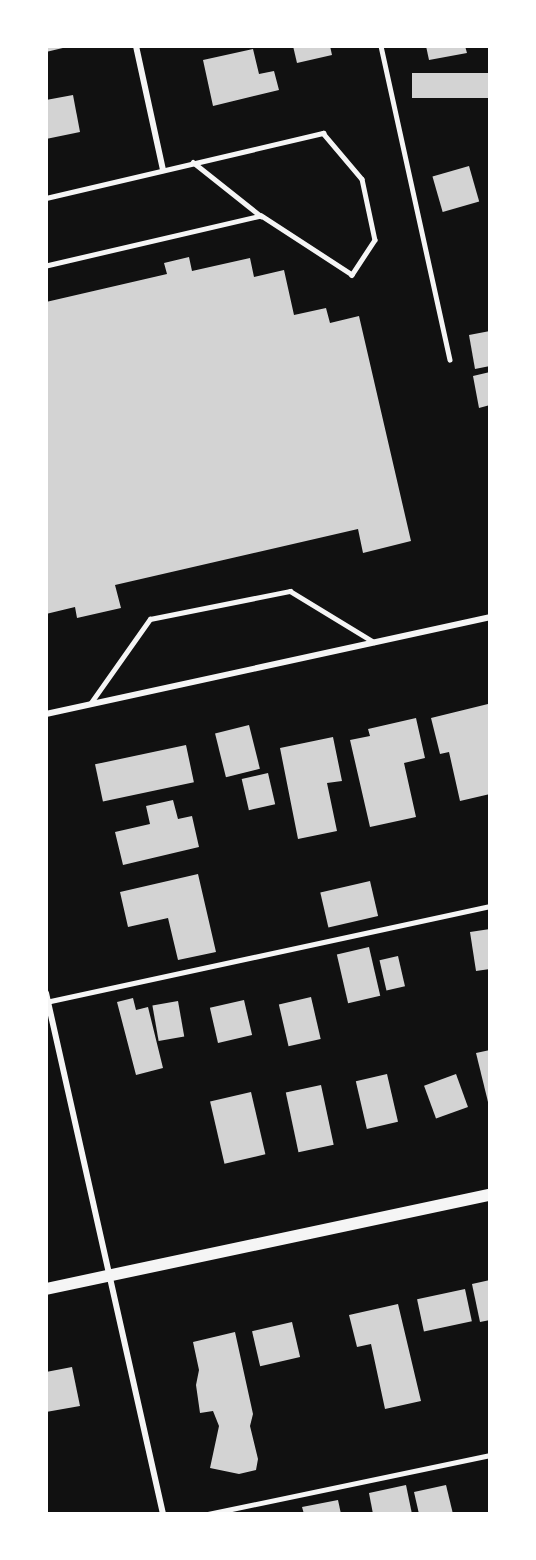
<!DOCTYPE html>
<html>
<head>
<meta charset="utf-8">
<style>
	body { margin:0 }
	#map { position:relative; width:536px; height:1560px; overflow:hidden; background:#111; font-family:"Varela Round",sans-serif }
	div>[style] { position:absolute }
	.building>* { inset:0; background:#d3d3d3; transform-origin:0 0 }
	.service>* { height:4.5px; margin:-2.25px; padding:0 2.25px; transform-origin:2.25px; border-radius:2.25px; background:#f5f5f5 }
	.minor>* { height:6px; margin:-3px; padding:0 3px; transform-origin:3px; border-radius:3px; background:#f5f5f5 }
	.secondary>* { height:12px; margin:-6px; padding:0 6px; transform-origin:6px; border-radius:6px; background:#f5f5f5 }
	span { translate:-50% -50%; white-space:nowrap; text-align:center; line-height:1.15; -webkit-text-stroke:6px #fff; paint-order:stroke }
	.frame { position:absolute; inset:0; border:48px solid #fff; pointer-events:none }
</style>
</head>
<body>
<div id="map">
	<div class="building">
		<div style="clip-path:polygon(46px 46px,67px 46px,67px 47px,46px 52px)"></div>
		<div style="clip-path:polygon(293px 46px,330px 46px,332px 55px,297px 63px)"></div>
		<div style="clip-path:polygon(426px 46px,465px 46px,467px 53px,429px 60px)"></div>
		<div style="clip-path:polygon(253px 49px,259px 74px,274px 71px,279px 90px,213px 106px,203px 60px)"></div>
		<div style="left:490px;top:73px;width:25px;height:78px;rotate:90deg"></div>
		<div style="clip-path:polygon(73px 95px,80px 132px,46px 139px,46px 100px)"></div>
		<div style="left:469px;top:166px;width:37px;height:38px;rotate:74deg"></div>
		<div style="clip-path:polygon(189px 257px,192px 271px,250px 258px,254px 277px,284px 270px,294px 315px,326px 308px,330px 323px,359px 316px,411px 541px,363px 553px,358px 529px,115px 585px,121px 608px,77px 618px,75px 607px,46px 614px,46px 302px,167px 274px,164px 263px)"></div>
		<div style="clip-path:polygon(490px 331px,490px 366px,475px 369px,469px 335px)"></div>
		<div style="clip-path:polygon(490px 372px,490px 405px,479px 408px,473px 376px)"></div>
		<div style="clip-path:polygon(488px 704px,490px 794px,460px 801px,449px 752px,440px 754px,431px 718px)"></div>
		<div style="clip-path:polygon(416px 718px,425px 758px,404px 763px,416px 817px,370px 827px,350px 740px,370px 736px,368px 729px)"></div>
		<div style="left:249px;top:725px;width:45px;height:35px;rotate:76deg"></div>
		<div style="clip-path:polygon(333px 737px,342px 781px,327px 783px,337px 831px,298px 839px,280px 748px)"></div>
		<div style="left:186px;top:745px;width:38px;height:93px;rotate:78deg"></div>
		<div style="left:268px;top:773px;width:32px;height:27px;rotate:77deg"></div>
		<div style="clip-path:polygon(173px 800px,178px 819px,192px 816px,199px 847px,123px 865px,115px 832px,150px 824px,146px 806px)"></div>
		<div style="clip-path:polygon(198px 874px,216px 952px,178px 960px,168px 918px,128px 927px,120px 892px)"></div>
		<div style="left:370px;top:881px;width:36px;height:51px;rotate:77deg"></div>
		<div style="clip-path:polygon(490px 929px,490px 969px,476px 971px,470px 932px)"></div>
		<div style="left:369px;top:947px;width:50px;height:33px;rotate:77deg"></div>
		<div style="left:398px;top:956px;width:31px;height:19px;rotate:77deg"></div>
		<div style="left:311px;top:997px;width:43px;height:33px;rotate:77deg"></div>
		<div style="clip-path:polygon(133px 998px,136px 1010px,148px 1007px,163px 1068px,136px 1075px,117px 1002px)"></div>
		<div style="left:244px;top:1000px;width:36px;height:35px;rotate:77deg"></div>
		<div style="left:178px;top:1001px;width:36px;height:26px;rotate:80deg"></div>
		<div style="clip-path:polygon(490px 1050px,490px 1106px,489px 1106px,476px 1053px)"></div>
		<div style="left:387px;top:1074px;width:49px;height:32px;rotate:77deg"></div>
		<div style="left:456px;top:1074px;width:35px;height:34px;rotate:70deg"></div>
		<div style="left:321px;top:1085px;width:61px;height:36px;rotate:78deg"></div>
		<div style="left:251px;top:1092px;width:64px;height:42px;rotate:77deg"></div>
		<div style="clip-path:polygon(490px 1280px,490px 1320px,480px 1322px,472px 1284px)"></div>
		<div style="left:465px;top:1289px;width:33px;height:49px;rotate:78deg"></div>
		<div style="clip-path:polygon(398px 1304px,421px 1401px,385px 1409px,371px 1344px,357px 1347px,349px 1315px)"></div>
		<div style="left:292px;top:1322px;width:36px;height:41px;rotate:77deg"></div>
		<div style="clip-path:polygon(235px 1332px,253px 1414px,250px 1426px,258px 1459px,256px 1470px,239px 1474px,210px 1468px,219px 1426px,213px 1411px,200px 1413px,196px 1385px,199px 1370px,193px 1342px)"></div>
		<div style="clip-path:polygon(72px 1367px,80px 1406px,46px 1412px,46px 1372px)"></div>
		<div style="clip-path:polygon(406px 1485px,412px 1514px,373px 1514px,369px 1493px)"></div>
		<div style="clip-path:polygon(446px 1485px,453px 1514px,419px 1514px,414px 1492px)"></div>
		<div style="clip-path:polygon(338px 1500px,341px 1514px,304px 1514px,302px 1507px)"></div>
	</div>
	<div class="service">
		<div style="left:381px;top:46px;width:321px;rotate:77.6deg"></div>
		<div style="left:193px;top:162px;width:87px;rotate:38.5deg"></div>
		<div style="left:46px;top:198px;width:285px;rotate:-13.2deg"></div>
		<div style="left:323px;top:133px;width:60px;rotate:49.7deg"></div>
		<div style="left:362px;top:179px;width:62px;rotate:78deg"></div>
		<div style="left:375px;top:240px;width:42px;rotate:123.3deg"></div>
		<div style="left:352px;top:275px;width:108px;rotate:-147deg"></div>
		<div style="left:261px;top:216px;width:221px;rotate:166.9deg"></div>
		<div style="left:90px;top:704px;width:104px;rotate:-54.8deg"></div>
		<div style="left:150px;top:619px;width:143px;rotate:-11.3deg"></div>
		<div style="left:290px;top:591px;width:98px;rotate:31.3deg"></div>
		<div style="left:46px;top:1002px;width:454px;rotate:-12.2deg"></div>
		<div style="left:208px;top:1514px;width:288px;rotate:-11.8deg"></div>
	</div>
	<div class="minor">
		<div style="left:136px;top:46px;width:127px;rotate:77.7deg"></div>
		<div style="left:46px;top:714px;width:454px;rotate:-12.3deg"></div>
		<div style="left:46px;top:993px;width:534px;rotate:77.34deg"></div>
	</div>
	<div class="secondary">
		<div style="left:46px;top:1289px;width:454px;rotate:-12deg"></div>
	</div>
	<div class="frame"></div>
</div>
</body>
</html>
